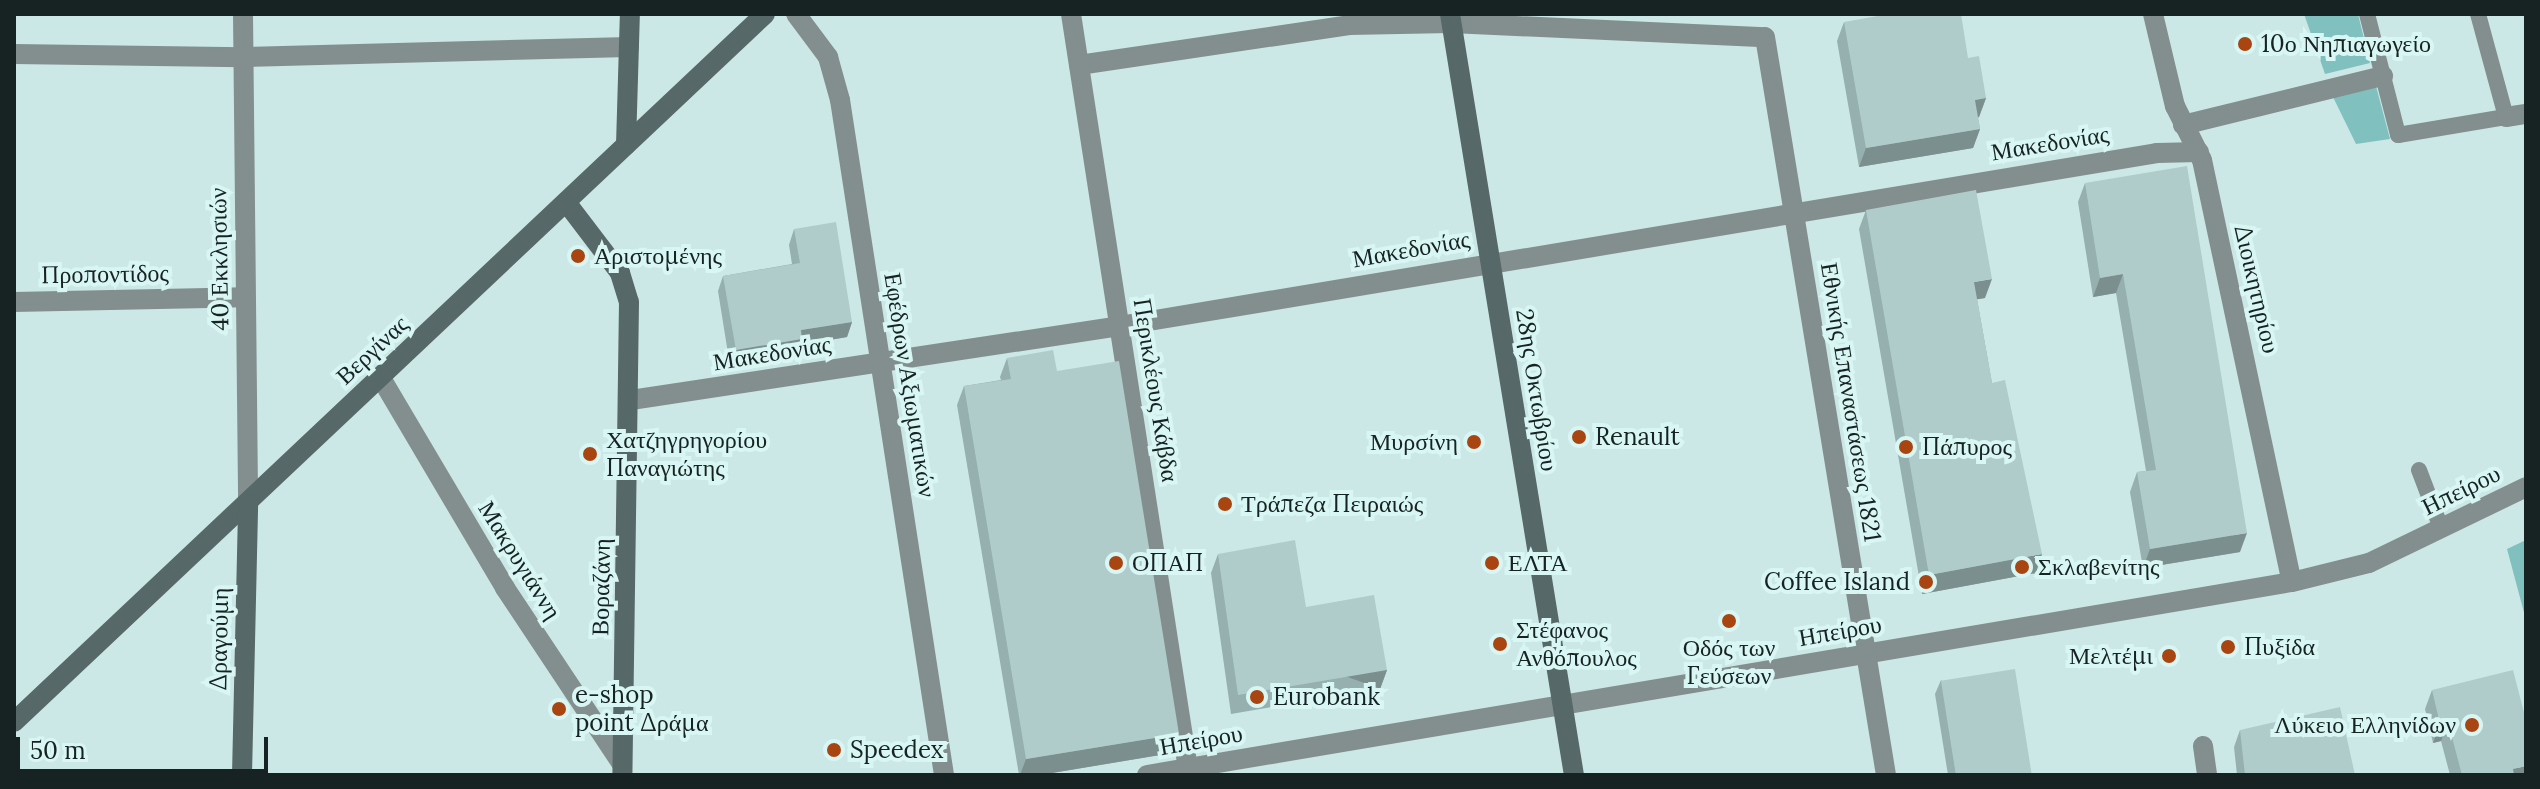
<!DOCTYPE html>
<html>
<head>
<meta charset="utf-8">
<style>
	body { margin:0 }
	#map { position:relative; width:2540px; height:789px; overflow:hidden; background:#cbe8e7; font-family:Lora,serif }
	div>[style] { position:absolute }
	.green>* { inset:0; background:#80c1bf }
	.lane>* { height:16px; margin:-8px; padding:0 8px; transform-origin:8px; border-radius:8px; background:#838f8e }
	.street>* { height:20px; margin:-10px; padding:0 10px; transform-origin:10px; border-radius:10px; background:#838f8e }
	.secondary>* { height:20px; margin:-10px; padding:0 10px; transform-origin:10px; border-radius:10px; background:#566867 }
	.wall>* { inset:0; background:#96afaf }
	.shaded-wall>* { inset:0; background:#7a8f8e; transform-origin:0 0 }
	.building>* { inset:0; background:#afcccb; transform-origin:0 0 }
	.dots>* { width:22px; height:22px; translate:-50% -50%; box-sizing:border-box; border:4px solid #d8f6f4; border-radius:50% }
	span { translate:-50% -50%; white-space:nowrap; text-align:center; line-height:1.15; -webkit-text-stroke:8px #d8f6f4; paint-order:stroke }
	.poi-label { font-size:24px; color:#172222 }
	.left { translate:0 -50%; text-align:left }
	.right { translate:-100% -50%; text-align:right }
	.street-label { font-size:24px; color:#172222 }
	.frame { position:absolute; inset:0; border:16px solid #172222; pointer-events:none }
	.scale { position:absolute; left:16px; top:737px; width:252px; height:36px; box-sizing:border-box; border:4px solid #172222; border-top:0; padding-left:10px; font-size:24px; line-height:28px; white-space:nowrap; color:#172222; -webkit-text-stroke:6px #d8f6f4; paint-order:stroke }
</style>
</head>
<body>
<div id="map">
	<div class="green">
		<div style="clip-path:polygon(2304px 14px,2358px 14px,2370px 63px,2325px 74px)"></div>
		<div style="clip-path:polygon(2376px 86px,2390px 139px,2356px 144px,2333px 97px)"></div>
		<div style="clip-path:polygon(2526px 540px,2526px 620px,2507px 549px)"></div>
	</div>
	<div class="lane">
		<div style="left:2367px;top:14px;width:125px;rotate:75.6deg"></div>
		<div style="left:2398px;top:135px;width:109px;rotate:-9.5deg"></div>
		<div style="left:2506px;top:117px;width:107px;rotate:-105.2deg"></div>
		<div style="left:2419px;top:470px;width:62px;rotate:69.2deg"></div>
	</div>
	<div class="street">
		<div style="left:243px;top:14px;width:489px;rotate:89.4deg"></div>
		<div style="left:796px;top:14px;width:54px;rotate:53.3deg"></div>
		<div style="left:828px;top:57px;width:45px;rotate:74.4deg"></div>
		<div style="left:840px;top:100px;width:683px;rotate:81.24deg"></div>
		<div style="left:1071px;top:14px;width:770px;rotate:81.19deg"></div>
		<div style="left:2153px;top:14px;width:95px;rotate:76.6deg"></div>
		<div style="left:2175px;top:106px;width:60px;rotate:63.4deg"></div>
		<div style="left:2202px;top:160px;width:431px;rotate:78deg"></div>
		<div style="left:14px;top:54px;width:229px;rotate:0.8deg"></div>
		<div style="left:243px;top:57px;width:386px;rotate:-1.5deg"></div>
		<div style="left:1079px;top:65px;width:273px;rotate:-8.4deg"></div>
		<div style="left:1349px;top:25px;width:102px;rotate:-1.1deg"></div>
		<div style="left:1451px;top:23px;width:314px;rotate:2.6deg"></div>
		<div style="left:1765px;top:37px;width:748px;rotate:80.69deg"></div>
		<div style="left:2506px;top:117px;width:20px;rotate:-9deg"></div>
		<div style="left:2183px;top:125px;width:206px;rotate:-13.8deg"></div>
		<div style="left:14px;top:302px;width:230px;rotate:-1.2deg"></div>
		<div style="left:381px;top:378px;width:244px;rotate:59.4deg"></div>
		<div style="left:505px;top:588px;width:211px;rotate:56.4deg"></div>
		<div style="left:631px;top:400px;width:494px;rotate:-8.6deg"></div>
		<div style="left:1119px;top:326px;width:1052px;rotate:-9.46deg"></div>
		<div style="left:2157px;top:153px;width:42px;rotate:-1.4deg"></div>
		<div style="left:2203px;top:746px;width:29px;rotate:82deg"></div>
		<div style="left:1147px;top:775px;width:1161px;rotate:-9.57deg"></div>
		<div style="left:2292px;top:582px;width:79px;rotate:-13.9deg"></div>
		<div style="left:2369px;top:563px;width:174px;rotate:-25.8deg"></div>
	</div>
	<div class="secondary">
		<div style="left:1450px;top:14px;width:771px;rotate:80.75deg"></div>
		<div style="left:626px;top:145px;width:131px;rotate:-88.3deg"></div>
		<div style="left:566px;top:202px;width:89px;rotate:52.7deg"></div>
		<div style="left:620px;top:273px;width:30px;rotate:73deg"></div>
		<div style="left:629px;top:302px;width:473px;rotate:90.8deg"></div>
		<div style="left:14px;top:722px;width:1032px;rotate:-43.31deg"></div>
		<div style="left:242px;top:775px;width:272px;rotate:-88.7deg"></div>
	</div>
	<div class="wall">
		<div style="clip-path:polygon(1844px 22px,1968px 58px,1986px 98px,1979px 117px,1978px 118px,1980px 129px,1973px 148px,1859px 167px,1837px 41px)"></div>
		<div style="clip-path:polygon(2085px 183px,2240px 552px,2143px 568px,2130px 492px,2137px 472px,2146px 471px,2116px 293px,2093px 297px,2078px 202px)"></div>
		<div style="clip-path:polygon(1866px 210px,1985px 298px,1977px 299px,1992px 383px,2036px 573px,1922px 594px,1859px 229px)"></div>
		<div style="clip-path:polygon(794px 229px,852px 322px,847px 337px,800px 345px,797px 355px,730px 366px,718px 291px,723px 276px,792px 264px,789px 245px)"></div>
		<div style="clip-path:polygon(1007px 358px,1172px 753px,1040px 775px,1019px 775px,957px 405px,964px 386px,1001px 380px,1000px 377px)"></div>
		<div style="clip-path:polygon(1218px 554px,1306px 607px,1387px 670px,1380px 689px,1231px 714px,1211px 573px)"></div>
		<div style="clip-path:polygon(1941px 680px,2032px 775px,1948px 775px,1935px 694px)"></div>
		<div style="clip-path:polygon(2432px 690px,2526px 775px,2450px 775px,2441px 741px,2433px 743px,2425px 709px)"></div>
		<div style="clip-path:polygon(2240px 730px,2355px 775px,2237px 775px,2234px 747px)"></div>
	</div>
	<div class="shaded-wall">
		<div style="clip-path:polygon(1986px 98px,1979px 117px,1968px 119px,1975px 100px)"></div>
		<div style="clip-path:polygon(1980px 129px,1973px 148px,1859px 167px,1866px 148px)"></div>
		<div style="clip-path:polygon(2123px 274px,2116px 293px,2093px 297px,2100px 278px)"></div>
		<div style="clip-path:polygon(1992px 279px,1985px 298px,1967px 301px,1974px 282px)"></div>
		<div style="clip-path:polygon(852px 322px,847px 337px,800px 345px,797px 355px,730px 366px,736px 350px,801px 330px)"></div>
		<div style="clip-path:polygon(2247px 533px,2240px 552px,2143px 568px,2150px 549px)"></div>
		<div style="clip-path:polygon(2042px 554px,2036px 573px,1922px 594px,1929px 575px)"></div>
		<div style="left:1387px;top:670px;width:20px;height:151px;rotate:110deg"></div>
		<div style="clip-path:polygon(2448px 722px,2441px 741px,2433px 743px,2440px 724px)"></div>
		<div style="clip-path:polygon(1179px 734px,1172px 753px,1040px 775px,1020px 775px,1026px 759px)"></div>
		<div style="clip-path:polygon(2526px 766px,2526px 775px,2511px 775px,2513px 769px)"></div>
	</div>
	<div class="building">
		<div style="clip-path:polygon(1889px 14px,1961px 14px,1968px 58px,1979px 56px,1986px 98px,1975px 100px,1980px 129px,1866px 148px,1844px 22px)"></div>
		<div style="clip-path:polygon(2187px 166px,2247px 533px,2150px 549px,2137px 472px,2156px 470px,2123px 274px,2100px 278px,2085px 183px)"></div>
		<div style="clip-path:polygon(1976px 190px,1992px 279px,1974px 282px,1992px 383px,2005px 380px,2042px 554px,1929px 575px,1866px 210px)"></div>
		<div style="clip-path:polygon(836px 222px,852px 322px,801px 330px,802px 339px,736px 350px,723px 276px,800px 263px,794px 229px)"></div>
		<div style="clip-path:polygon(1053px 350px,1057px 371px,1119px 361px,1179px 734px,1026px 759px,964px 386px,1011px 379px,1007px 358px)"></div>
		<div style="clip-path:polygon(1295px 540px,1306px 607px,1374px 595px,1387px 670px,1238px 695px,1218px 554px)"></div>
		<div style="left:2015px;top:669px;width:107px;height:75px;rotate:81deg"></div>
		<div style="clip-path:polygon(2513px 670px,2526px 720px,2526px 766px,2513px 769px,2514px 775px,2462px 775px,2448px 722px,2440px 724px,2432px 690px)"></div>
		<div style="clip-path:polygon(2340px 707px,2355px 775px,2245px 775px,2240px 730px)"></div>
	</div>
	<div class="dots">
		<div style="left:2245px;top:44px;background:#a94511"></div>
		<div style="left:578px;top:256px;background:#a94511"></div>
		<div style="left:1579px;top:437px;background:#a94511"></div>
		<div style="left:1474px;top:442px;background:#a94511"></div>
		<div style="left:1906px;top:447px;background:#a94511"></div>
		<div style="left:590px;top:454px;background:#a94511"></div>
		<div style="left:1225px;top:504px;background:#a94511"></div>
		<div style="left:1116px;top:563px;background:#a94511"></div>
		<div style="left:1492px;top:563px;background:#a94511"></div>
		<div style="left:2022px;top:567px;background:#a94511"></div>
		<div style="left:1926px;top:582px;background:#a94511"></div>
		<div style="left:1729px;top:621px;background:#a94511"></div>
		<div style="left:1500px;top:644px;background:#a94511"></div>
		<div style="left:2228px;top:647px;background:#a94511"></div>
		<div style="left:2169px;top:656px;background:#a94511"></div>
		<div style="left:1257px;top:697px;background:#a94511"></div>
		<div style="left:559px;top:709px;background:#a94511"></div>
		<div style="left:2472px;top:725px;background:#a94511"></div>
		<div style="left:834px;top:750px;background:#a94511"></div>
	</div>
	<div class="poi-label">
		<span class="left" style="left:2261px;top:44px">10ο Νηπιαγωγείο</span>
		<span class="left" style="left:594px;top:256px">Αριστομένης</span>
		<span class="left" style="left:1595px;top:437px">Renault</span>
		<span class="left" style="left:606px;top:454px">Χατζηγρηγορίου<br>Παναγιώτης</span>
		<span class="right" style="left:1458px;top:442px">Μυρσίνη</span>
		<span class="left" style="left:1922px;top:447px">Πάπυρος</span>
		<span class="left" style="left:1241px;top:504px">Τράπεζα Πειραιώς</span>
		<span class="left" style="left:1132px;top:563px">ΟΠΑΠ</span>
		<span class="left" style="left:1508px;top:563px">ΕΛΤΑ</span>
		<span class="left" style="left:2038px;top:567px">Σκλαβενίτης</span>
		<span class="right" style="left:1910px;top:582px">Coffee Island</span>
		<span class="left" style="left:1516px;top:644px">Στέφανος<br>Ανθόπουλος</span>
		<span class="left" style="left:2244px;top:647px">Πυξίδα</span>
		<span style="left:1729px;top:662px">Οδός των<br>Γεύσεων</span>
		<span class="right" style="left:2153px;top:656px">Μελτέμι</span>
		<span class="left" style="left:575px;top:709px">e-shop<br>point Δράμα</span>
		<span class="left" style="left:1273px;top:697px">Eurobank</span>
		<span class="right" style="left:2456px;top:725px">Λύκειο Ελληνίδων</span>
		<span class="left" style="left:850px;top:750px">Speedex</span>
	</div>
	<div class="street-label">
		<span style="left:2050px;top:143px;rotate:-9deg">Μακεδονίας</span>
		<span style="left:1411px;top:249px;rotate:-10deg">Μακεδονίας</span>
		<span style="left:219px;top:259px;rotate:-91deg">40 Εκκλησιών</span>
		<span style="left:105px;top:274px;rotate:-1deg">Προποντίδος</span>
		<span style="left:2257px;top:289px;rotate:77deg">Διοικητηρίου</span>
		<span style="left:372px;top:350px;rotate:-43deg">Βεργίνας</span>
		<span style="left:772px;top:353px;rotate:-9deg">Μακεδονίας</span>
		<span style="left:910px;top:385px;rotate:81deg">Εφέδρων Αξιωματικών</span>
		<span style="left:1156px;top:390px;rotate:81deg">Περικλέους Κάβδα</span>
		<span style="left:1537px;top:390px;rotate:81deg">28ης Οκτωβρίου</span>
		<span style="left:1851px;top:402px;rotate:81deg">Εθνικής Επαναστάσεως 1821</span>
		<span style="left:2461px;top:490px;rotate:-26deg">Ηπείρου</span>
		<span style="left:520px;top:560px;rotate:58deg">Μακρυγιάννη</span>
		<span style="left:601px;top:587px;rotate:-89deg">Βοραζάνη</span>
		<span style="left:1840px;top:631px;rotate:-10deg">Ηπείρου</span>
		<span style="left:219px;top:639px;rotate:-89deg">Δραγούμη</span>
		<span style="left:1201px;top:740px;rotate:-10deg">Ηπείρου</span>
	</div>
	<div class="frame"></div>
	<div class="scale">50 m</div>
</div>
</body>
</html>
